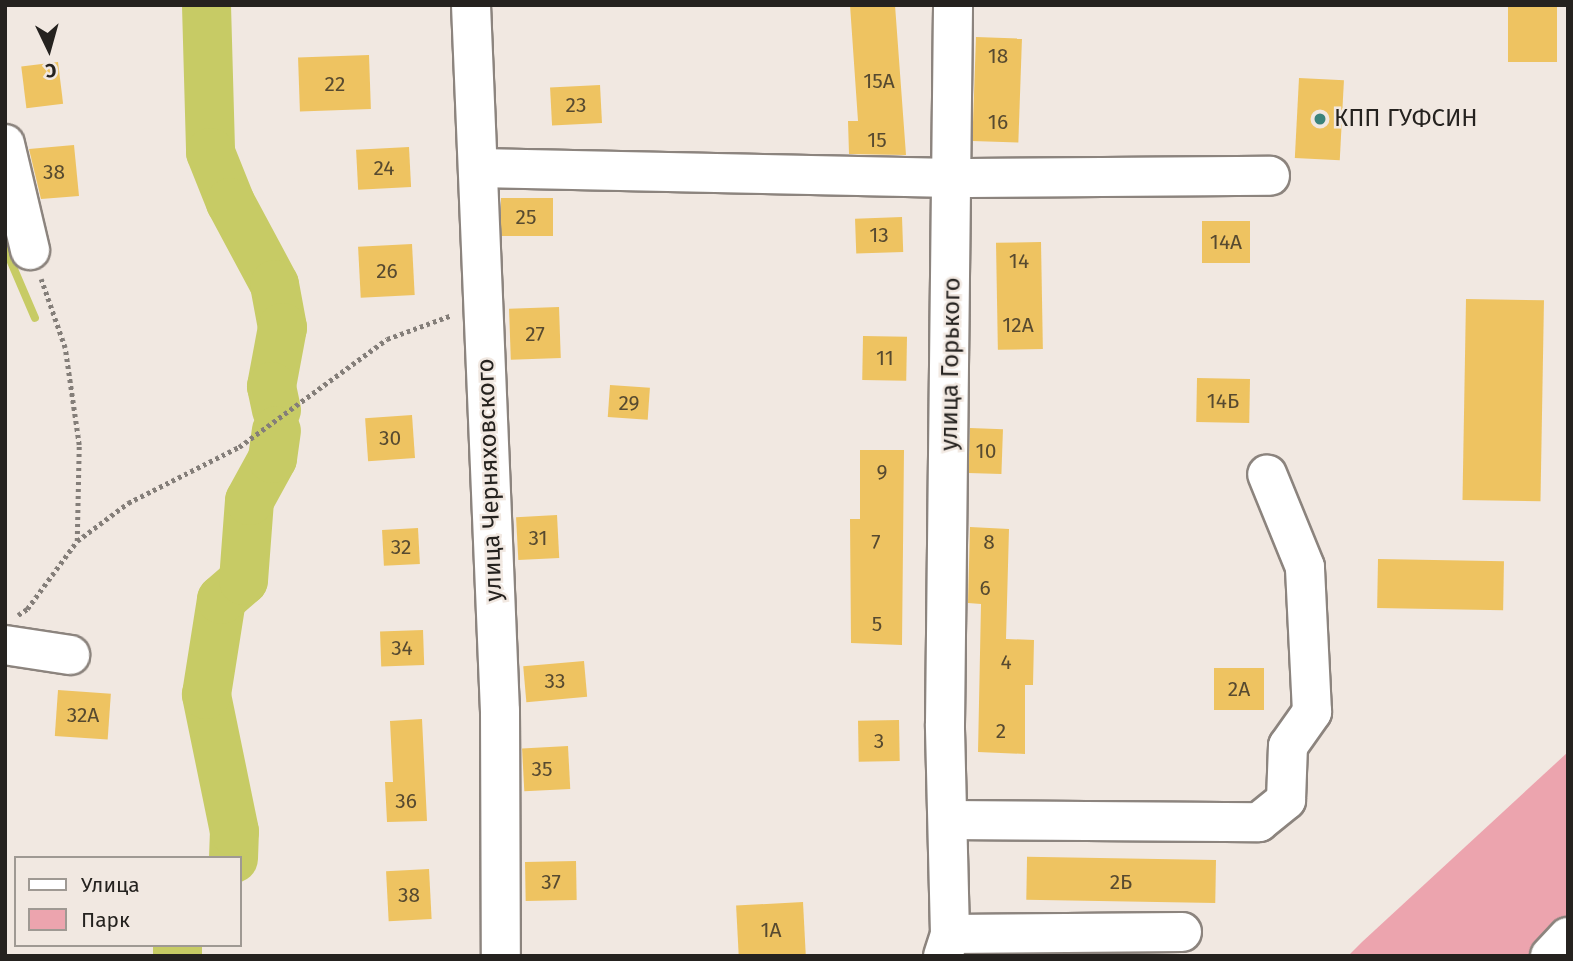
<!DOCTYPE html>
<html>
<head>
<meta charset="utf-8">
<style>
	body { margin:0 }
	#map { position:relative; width:1573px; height:961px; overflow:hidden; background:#f1e8e1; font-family:"Fira Sans",sans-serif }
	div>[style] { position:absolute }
	.green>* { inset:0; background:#eca4ae }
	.stream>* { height:8px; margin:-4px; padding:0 4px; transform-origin:4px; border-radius:4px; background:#c7cb65 }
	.river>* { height:49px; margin:-24.5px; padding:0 24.5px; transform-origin:24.5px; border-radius:24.5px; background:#c7cb65 }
	.building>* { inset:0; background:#eec361; transform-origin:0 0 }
	.path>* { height:4.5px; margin-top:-2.25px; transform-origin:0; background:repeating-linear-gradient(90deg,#847e79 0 3.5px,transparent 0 7px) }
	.roads { filter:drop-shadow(2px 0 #8c847e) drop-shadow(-2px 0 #8c847e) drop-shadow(0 2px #8c847e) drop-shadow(0 -2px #8c847e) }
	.minor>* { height:38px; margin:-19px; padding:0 19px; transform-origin:19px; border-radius:19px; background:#fff }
	.dots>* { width:19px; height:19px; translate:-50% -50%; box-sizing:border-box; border:4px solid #f1e8e1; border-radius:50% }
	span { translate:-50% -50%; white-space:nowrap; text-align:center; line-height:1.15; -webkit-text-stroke:5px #f1e8e1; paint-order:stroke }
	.number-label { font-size:21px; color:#574a30 }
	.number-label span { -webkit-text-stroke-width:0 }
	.poi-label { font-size:24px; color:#25221f }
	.left { translate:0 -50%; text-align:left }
	.street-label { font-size:24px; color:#25221f }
	.frame { position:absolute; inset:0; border:7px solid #25221f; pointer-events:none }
	.legend { position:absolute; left:14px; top:856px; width:228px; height:91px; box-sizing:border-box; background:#f1e8e1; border:2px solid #9f9993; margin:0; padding:9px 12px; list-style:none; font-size:21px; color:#25221f }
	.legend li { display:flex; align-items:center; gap:14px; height:35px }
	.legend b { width:35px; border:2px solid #9f9993 }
	.north { position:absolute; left:14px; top:14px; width:70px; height:70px; -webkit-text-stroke:5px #f1e8e1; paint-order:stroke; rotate:175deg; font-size:19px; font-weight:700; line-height:28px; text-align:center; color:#25221f }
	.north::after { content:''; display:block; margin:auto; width:24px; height:32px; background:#25221f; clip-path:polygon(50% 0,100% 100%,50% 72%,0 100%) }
</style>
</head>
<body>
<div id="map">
	<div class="green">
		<div style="clip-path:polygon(1568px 752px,1568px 956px,1348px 956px,1362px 942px)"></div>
	</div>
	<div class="stream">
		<div style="left:5px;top:248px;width:76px;rotate:66.8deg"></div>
	</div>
	<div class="river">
		<div style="left:206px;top:5px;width:147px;rotate:88.4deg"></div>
		<div style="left:210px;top:152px;width:54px;rotate:68.2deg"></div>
		<div style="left:230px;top:202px;width:93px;rotate:61.8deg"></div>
		<div style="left:274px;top:284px;width:44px;rotate:79.5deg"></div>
		<div style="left:282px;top:327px;width:60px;rotate:100.6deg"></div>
		<div style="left:271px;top:386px;width:24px;rotate:78deg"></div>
		<div style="left:233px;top:858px;width:27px;rotate:-88deg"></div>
		<div style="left:234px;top:831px;width:140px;rotate:-101.6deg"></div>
		<div style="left:206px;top:694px;width:96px;rotate:-81deg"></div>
		<div style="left:221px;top:599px;width:29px;rotate:-41deg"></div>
		<div style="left:243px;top:580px;width:80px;rotate:-85.7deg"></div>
		<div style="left:249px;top:500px;width:48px;rotate:-61.3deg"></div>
		<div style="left:272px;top:458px;width:28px;rotate:-82deg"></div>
		<div style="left:177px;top:945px;width:11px;rotate:90deg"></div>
	</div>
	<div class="building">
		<div style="clip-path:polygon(850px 5px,895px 5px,906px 155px,849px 154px,848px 121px,858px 121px)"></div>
		<div style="left:1508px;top:5px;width:49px;height:57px"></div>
		<div style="left:976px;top:37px;width:46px;height:104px;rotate:2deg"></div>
		<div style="left:369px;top:55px;width:54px;height:71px;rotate:88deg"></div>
		<div style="left:58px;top:62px;width:42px;height:37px;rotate:83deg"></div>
		<div style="left:1299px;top:78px;width:45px;height:80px;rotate:3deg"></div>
		<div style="left:600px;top:85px;width:38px;height:50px;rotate:87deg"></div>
		<div style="clip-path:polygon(74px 145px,79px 196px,41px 199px,29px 149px)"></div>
		<div style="left:409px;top:147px;width:40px;height:53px;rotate:87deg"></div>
		<div style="left:501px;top:198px;width:52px;height:38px"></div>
		<div style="left:902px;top:217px;width:35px;height:47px;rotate:88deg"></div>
		<div style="left:1202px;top:221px;width:48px;height:42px"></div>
		<div style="left:1041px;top:242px;width:107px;height:45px;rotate:89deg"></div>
		<div style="left:412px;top:244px;width:51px;height:54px;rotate:87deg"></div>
		<div style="left:1466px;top:299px;width:78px;height:201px;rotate:1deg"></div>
		<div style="left:559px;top:307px;width:51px;height:50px;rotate:88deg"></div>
		<div style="left:863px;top:336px;width:44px;height:44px;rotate:1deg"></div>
		<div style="left:1250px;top:379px;width:44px;height:53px;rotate:91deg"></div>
		<div style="left:610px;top:385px;width:40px;height:32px;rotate:4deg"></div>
		<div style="left:412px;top:415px;width:43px;height:47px;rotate:86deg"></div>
		<div style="left:970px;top:428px;width:33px;height:45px;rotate:2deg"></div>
		<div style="clip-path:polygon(860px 450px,904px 450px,902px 645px,851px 643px,850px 519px,860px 519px)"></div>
		<div style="left:557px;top:515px;width:43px;height:41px;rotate:87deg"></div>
		<div style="clip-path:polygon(970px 527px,1009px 529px,1006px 639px,1034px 640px,1033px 685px,1025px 685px,1025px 754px,978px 752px,981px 604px,968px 603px)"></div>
		<div style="left:418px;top:528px;width:36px;height:36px;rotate:87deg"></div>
		<div style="left:1378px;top:559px;width:126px;height:49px;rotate:1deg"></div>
		<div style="left:423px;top:630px;width:35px;height:43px;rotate:88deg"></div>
		<div style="left:584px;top:661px;width:36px;height:61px;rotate:85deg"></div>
		<div style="left:1214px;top:668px;width:50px;height:42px"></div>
		<div style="left:58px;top:690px;width:53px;height:46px;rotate:4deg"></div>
		<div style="clip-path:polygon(422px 719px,427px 821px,387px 822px,385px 782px,393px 782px,390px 721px)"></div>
		<div style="left:899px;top:720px;width:41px;height:41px;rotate:89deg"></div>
		<div style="left:568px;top:746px;width:43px;height:46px;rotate:87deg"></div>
		<div style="left:1216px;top:860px;width:43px;height:189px;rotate:91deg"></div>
		<div style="left:576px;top:861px;width:39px;height:51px;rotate:89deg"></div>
		<div style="left:429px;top:869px;width:50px;height:43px;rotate:87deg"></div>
		<div style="left:803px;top:902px;width:54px;height:67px;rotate:87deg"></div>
	</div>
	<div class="path">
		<div style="left:77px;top:541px;width:64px;rotate:-36.7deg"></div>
		<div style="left:128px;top:503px;width:124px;rotate:-26.8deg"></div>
		<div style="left:239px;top:447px;width:183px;rotate:-36.1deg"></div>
		<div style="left:387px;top:339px;width:69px;rotate:-20.3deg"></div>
		<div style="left:18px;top:615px;width:11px;rotate:-34deg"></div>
		<div style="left:27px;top:609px;width:84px;rotate:-53.7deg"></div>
		<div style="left:77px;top:541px;width:96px;rotate:-88.8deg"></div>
		<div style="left:79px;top:445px;width:98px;rotate:-98.2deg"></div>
		<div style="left:65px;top:348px;width:73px;rotate:-109.2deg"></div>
	</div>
	<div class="roads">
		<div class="minor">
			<div style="left:471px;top:5px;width:707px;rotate:87.65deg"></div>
			<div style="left:500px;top:711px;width:245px;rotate:89.8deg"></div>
			<div style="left:5px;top:144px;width:109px;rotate:76.7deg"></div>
			<div style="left:478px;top:168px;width:475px;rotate:1.2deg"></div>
			<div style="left:953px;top:178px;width:317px;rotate:-0.4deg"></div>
			<div style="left:5px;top:645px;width:66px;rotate:8.7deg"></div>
			<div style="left:948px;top:820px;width:311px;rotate:0.4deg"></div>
			<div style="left:1259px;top:822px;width:35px;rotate:-39deg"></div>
			<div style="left:1286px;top:800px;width:54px;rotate:-87.9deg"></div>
			<div style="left:1288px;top:746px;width:42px;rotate:-54.8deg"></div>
			<div style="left:1312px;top:712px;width:145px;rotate:-92.8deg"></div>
			<div style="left:1305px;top:567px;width:100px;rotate:-112.2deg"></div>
			<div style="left:950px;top:934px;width:232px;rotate:-0.5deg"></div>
			<div style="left:943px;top:956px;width:23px;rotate:-72deg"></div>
			<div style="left:950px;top:934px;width:210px;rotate:-91.4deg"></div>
			<div style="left:945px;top:724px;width:719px;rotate:-89.36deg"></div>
			<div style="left:1550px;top:956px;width:26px;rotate:-47deg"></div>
		</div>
	</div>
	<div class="dots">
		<div style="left:1320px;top:119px;background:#3c837b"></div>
	</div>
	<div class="number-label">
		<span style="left:998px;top:56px">18</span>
		<span style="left:879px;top:81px">15А</span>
		<span style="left:335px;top:84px">22</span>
		<span style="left:576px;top:105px">23</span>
		<span style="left:998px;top:122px">16</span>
		<span style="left:877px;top:140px">15</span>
		<span style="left:384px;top:168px">24</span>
		<span style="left:54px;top:172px">38</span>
		<span style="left:526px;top:217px">25</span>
		<span style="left:879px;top:235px">13</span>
		<span style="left:1226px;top:242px">14А</span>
		<span style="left:1019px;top:261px">14</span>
		<span style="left:387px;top:271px">26</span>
		<span style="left:1018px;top:325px">12А</span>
		<span style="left:535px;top:334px">27</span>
		<span style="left:885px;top:358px">11</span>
		<span style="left:1223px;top:401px">14Б</span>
		<span style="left:629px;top:403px">29</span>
		<span style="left:390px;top:438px">30</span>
		<span style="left:986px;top:451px">10</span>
		<span style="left:882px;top:472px">9</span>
		<span style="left:538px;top:538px">31</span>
		<span style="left:876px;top:542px">7</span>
		<span style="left:989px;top:542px">8</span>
		<span style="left:401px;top:547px">32</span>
		<span style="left:985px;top:588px">6</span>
		<span style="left:877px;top:624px">5</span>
		<span style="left:402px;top:648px">34</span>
		<span style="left:1006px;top:662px">4</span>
		<span style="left:555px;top:681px">33</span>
		<span style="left:1239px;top:689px">2А</span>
		<span style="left:83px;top:715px">32А</span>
		<span style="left:1001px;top:731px">2</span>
		<span style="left:879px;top:741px">3</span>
		<span style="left:542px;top:769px">35</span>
		<span style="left:406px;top:801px">36</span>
		<span style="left:551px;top:882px">37</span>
		<span style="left:1121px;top:882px">2Б</span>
		<span style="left:409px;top:895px">38</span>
		<span style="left:771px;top:930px">1А</span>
	</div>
	<div class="poi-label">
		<span class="left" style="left:1334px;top:119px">КПП ГУФСИН</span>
	</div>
	<div class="street-label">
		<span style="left:951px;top:364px;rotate:-89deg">улица Горького</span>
		<span style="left:490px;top:480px;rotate:-92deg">улица Черняховского</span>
	</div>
	<div class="frame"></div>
	<ul class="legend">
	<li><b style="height:9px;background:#fff"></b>Улица</li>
	<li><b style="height:19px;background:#eca4ae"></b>Парк</li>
	</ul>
	<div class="north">С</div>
</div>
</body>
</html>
